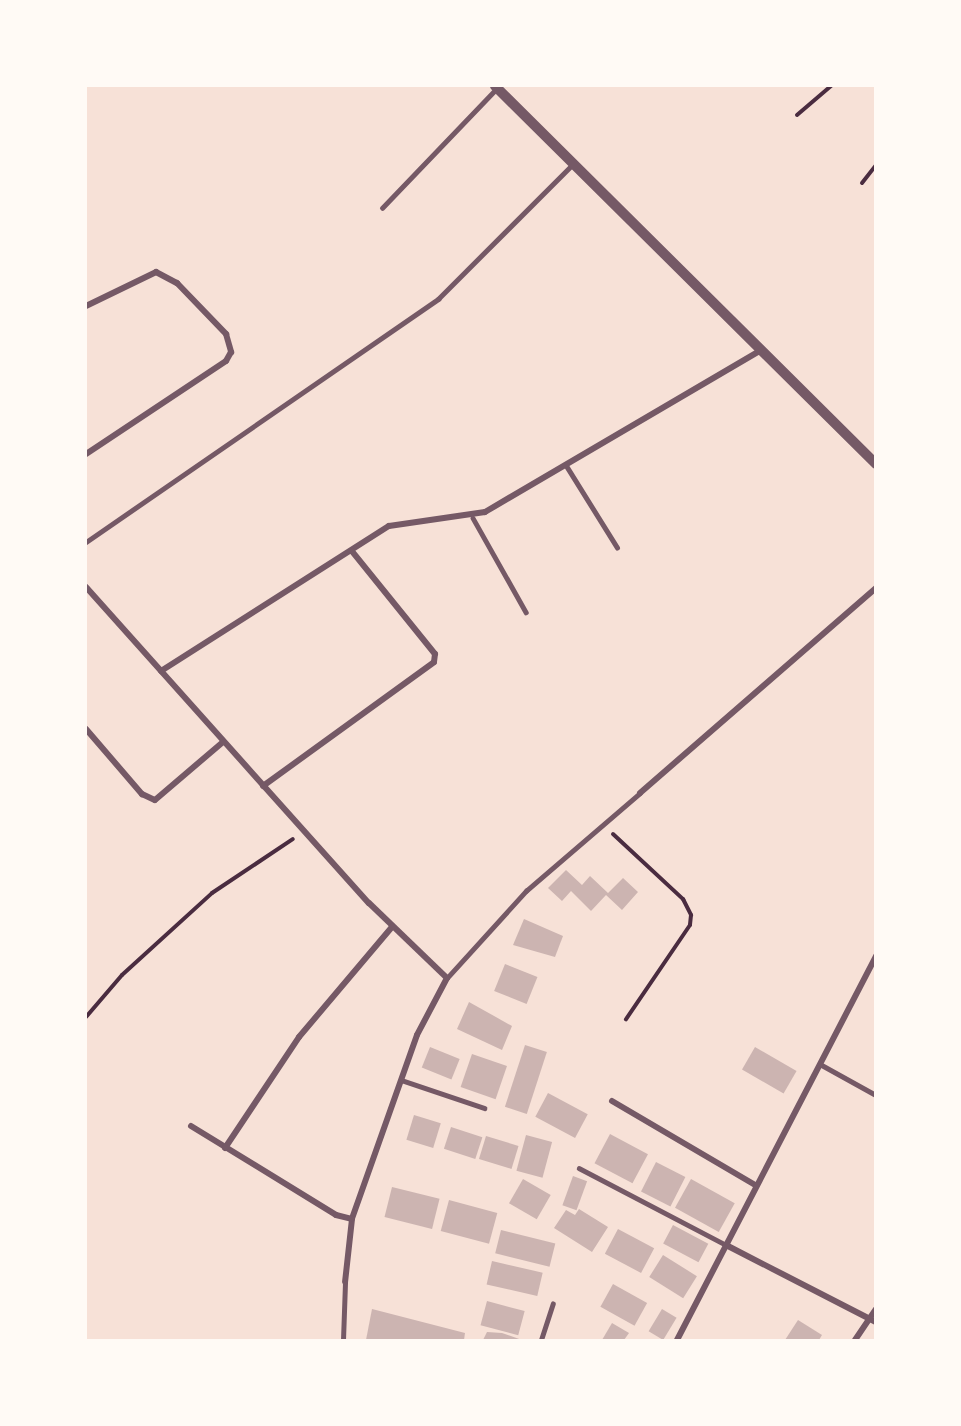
<!DOCTYPE html>
<html>
<head>
<meta charset="utf-8">
<style>
	body { margin:0 }
	#map { position:relative; width:961px; height:1426px; overflow:hidden; background:#f7e1d7; font-family:"Fira Sans",sans-serif }
	div>[style] { position:absolute }
	.building>* { inset:0; background:#ccb4b1; transform-origin:0 0 }
	.path>* { height:4px; margin:-2px; padding:0 2px; transform-origin:2px; border-radius:2px; background:#4a2c40 }
	.service>* { height:4.5px; margin:-2.25px; padding:0 2.25px; transform-origin:2.25px; border-radius:2.25px; background:#755966 }
	.minor>* { height:6px; margin:-3px; padding:0 3px; transform-origin:3px; border-radius:3px; background:#755966 }
	.tertiary>* { height:10px; margin:-5px; padding:0 5px; transform-origin:5px; border-radius:5px; background:#755966 }
	span { translate:-50% -50%; white-space:nowrap; text-align:center; line-height:1.15; -webkit-text-stroke:6px #fffaf5; paint-order:stroke }
	.frame { position:absolute; inset:0; border:87px solid #fffaf5; pointer-events:none }
</style>
</head>
<body>
<div id="map">
	<div class="building">
		<div style="clip-path:polygon(566px 870px,582px 885px,590px 876px,608px 893px,623px 878px,638px 892px,622px 910px,606px 895px,591px 911px,571px 891px,562px 901px,548px 888px)"></div>
		<div style="clip-path:polygon(524px 919px,563px 936px,555px 957px,513px 945px)"></div>
		<div style="left:505px;top:964px;width:35px;height:29px;rotate:22deg"></div>
		<div style="clip-path:polygon(469px 1002px,512px 1026px,502px 1050px,457px 1029px)"></div>
		<div style="left:525px;top:1045px;width:23px;height:65px;rotate:18deg"></div>
		<div style="left:430px;top:1047px;width:32px;height:22px;rotate:22deg"></div>
		<div style="left:755px;top:1047px;width:48px;height:26px;rotate:30deg"></div>
		<div style="left:472px;top:1054px;width:37px;height:35px;rotate:19deg"></div>
		<div style="left:548px;top:1093px;width:45px;height:27px;rotate:28deg"></div>
		<div style="left:414px;top:1115px;width:28px;height:26px;rotate:17deg"></div>
		<div style="left:451px;top:1127px;width:33px;height:23px;rotate:18deg"></div>
		<div style="left:610px;top:1134px;width:43px;height:33px;rotate:28deg"></div>
		<div style="left:526px;top:1135px;width:27px;height:37px;rotate:15deg"></div>
		<div style="left:486px;top:1136px;width:34px;height:24px;rotate:17deg"></div>
		<div style="left:656px;top:1162px;width:33px;height:33px;rotate:27deg"></div>
		<div style="left:573px;top:1176px;width:15px;height:31px;rotate:20deg"></div>
		<div style="left:523px;top:1179px;width:32px;height:28px;rotate:30deg"></div>
		<div style="left:691px;top:1179px;width:50px;height:33px;rotate:29deg"></div>
		<div style="left:392px;top:1187px;width:49px;height:31px;rotate:14deg"></div>
		<div style="left:449px;top:1200px;width:50px;height:32px;rotate:15deg"></div>
		<div style="clip-path:polygon(579px 1209px,608px 1227px,592px 1252px,554px 1228px,566px 1210px,575px 1215px)"></div>
		<div style="left:673px;top:1225px;width:40px;height:21px;rotate:28deg"></div>
		<div style="left:618px;top:1229px;width:41px;height:28px;rotate:28deg"></div>
		<div style="left:501px;top:1230px;width:56px;height:24px;rotate:14deg"></div>
		<div style="left:663px;top:1255px;width:40px;height:26px;rotate:32deg"></div>
		<div style="left:492px;top:1261px;width:52px;height:24px;rotate:13deg"></div>
		<div style="left:613px;top:1284px;width:39px;height:26px;rotate:29deg"></div>
		<div style="left:487px;top:1301px;width:39px;height:25px;rotate:15deg"></div>
		<div style="clip-path:polygon(372px 1309px,465px 1333px,464px 1340px,366px 1340px)"></div>
		<div style="left:662px;top:1309px;width:17px;height:26px;rotate:31deg"></div>
		<div style="clip-path:polygon(798px 1320px,822px 1335px,819px 1340px,785px 1340px)"></div>
		<div style="clip-path:polygon(612px 1323px,629px 1333px,624px 1340px,602px 1340px)"></div>
		<div style="clip-path:polygon(487px 1332px,502px 1333px,522px 1340px,483px 1340px)"></div>
	</div>
	<div class="path">
		<div style="left:797px;top:115px;width:45px;rotate:-40.5deg"></div>
		<div style="left:862px;top:183px;width:23px;rotate:-52deg"></div>
		<div style="left:613px;top:834px;width:96px;rotate:42.9deg"></div>
		<div style="left:683px;top:899px;width:18px;rotate:63deg"></div>
		<div style="left:691px;top:915px;width:10px;rotate:96deg"></div>
		<div style="left:690px;top:925px;width:114px;rotate:124.2deg"></div>
		<div style="left:86px;top:1017px;width:55px;rotate:-49.4deg"></div>
		<div style="left:122px;top:975px;width:122px;rotate:-42.3deg"></div>
		<div style="left:212px;top:893px;width:97px;rotate:-33.7deg"></div>
	</div>
	<div class="service">
		<div style="left:382px;top:208px;width:166px;rotate:-46.2deg"></div>
		<div style="left:566px;top:465px;width:97px;rotate:58.1deg"></div>
		<div style="left:473px;top:518px;width:108px;rotate:60.6deg"></div>
		<div style="left:86px;top:542px;width:428px;rotate:-34.6deg"></div>
		<div style="left:438px;top:299px;width:191px;rotate:-45deg"></div>
		<div style="left:447px;top:978px;width:118px;rotate:-47.8deg"></div>
		<div style="left:526px;top:891px;width:150px;rotate:-40.7deg"></div>
		<div style="left:820px;top:1064px;width:64px;rotate:29deg"></div>
		<div style="left:401px;top:1080px;width:88px;rotate:18.6deg"></div>
		<div style="left:579px;top:1168px;width:166px;rotate:27.6deg"></div>
		<div style="left:343px;top:1340px;width:58px;rotate:-88deg"></div>
		<div style="left:541px;top:1340px;width:38px;rotate:-72deg"></div>
	</div>
	<div class="minor">
		<div style="left:86px;top:306px;width:78px;rotate:-25.9deg"></div>
		<div style="left:156px;top:272px;width:24px;rotate:28deg"></div>
		<div style="left:177px;top:283px;width:71px;rotate:46.1deg"></div>
		<div style="left:226px;top:334px;width:19px;rotate:74deg"></div>
		<div style="left:231px;top:352px;width:10px;rotate:119deg"></div>
		<div style="left:226px;top:361px;width:168px;rotate:146.4deg"></div>
		<div style="left:86px;top:587px;width:424px;rotate:48.2deg"></div>
		<div style="left:369px;top:903px;width:108px;rotate:43.9deg"></div>
		<div style="left:447px;top:978px;width:64px;rotate:117.8deg"></div>
		<div style="left:417px;top:1035px;width:195px;rotate:109.5deg"></div>
		<div style="left:352px;top:1219px;width:63px;rotate:96.3deg"></div>
		<div style="left:161px;top:671px;width:270px;rotate:-32.5deg"></div>
		<div style="left:389px;top:526px;width:97px;rotate:-8.3deg"></div>
		<div style="left:485px;top:512px;width:320px;rotate:-30.4deg"></div>
		<div style="left:86px;top:729px;width:86px;rotate:49.3deg"></div>
		<div style="left:142px;top:794px;width:14px;rotate:25deg"></div>
		<div style="left:155px;top:800px;width:89px;rotate:-40.5deg"></div>
		<div style="left:263px;top:786px;width:211px;rotate:-35.9deg"></div>
		<div style="left:434px;top:662px;width:8px;rotate:-83deg"></div>
		<div style="left:435px;top:654px;width:132px;rotate:-128.9deg"></div>
		<div style="left:640px;top:793px;width:313px;rotate:-41deg"></div>
		<div style="left:612px;top:1101px;width:166px;rotate:30.4deg"></div>
		<div style="left:191px;top:1126px;width:170px;rotate:31.5deg"></div>
		<div style="left:336px;top:1215px;width:16px;rotate:14deg"></div>
		<div style="left:225px;top:1148px;width:133px;rotate:-56.3deg"></div>
		<div style="left:299px;top:1037px;width:144px;rotate:-49.8deg"></div>
		<div style="left:726px;top:1245px;width:169px;rotate:27.2deg"></div>
		<div style="left:677px;top:1340px;width:433px;rotate:-62.6deg"></div>
		<div style="left:855px;top:1340px;width:37px;rotate:-56deg"></div>
	</div>
	<div class="tertiary">
		<div style="left:495px;top:86px;width:537px;rotate:44.77deg"></div>
	</div>
	<div class="frame"></div>
</div>
</body>
</html>
